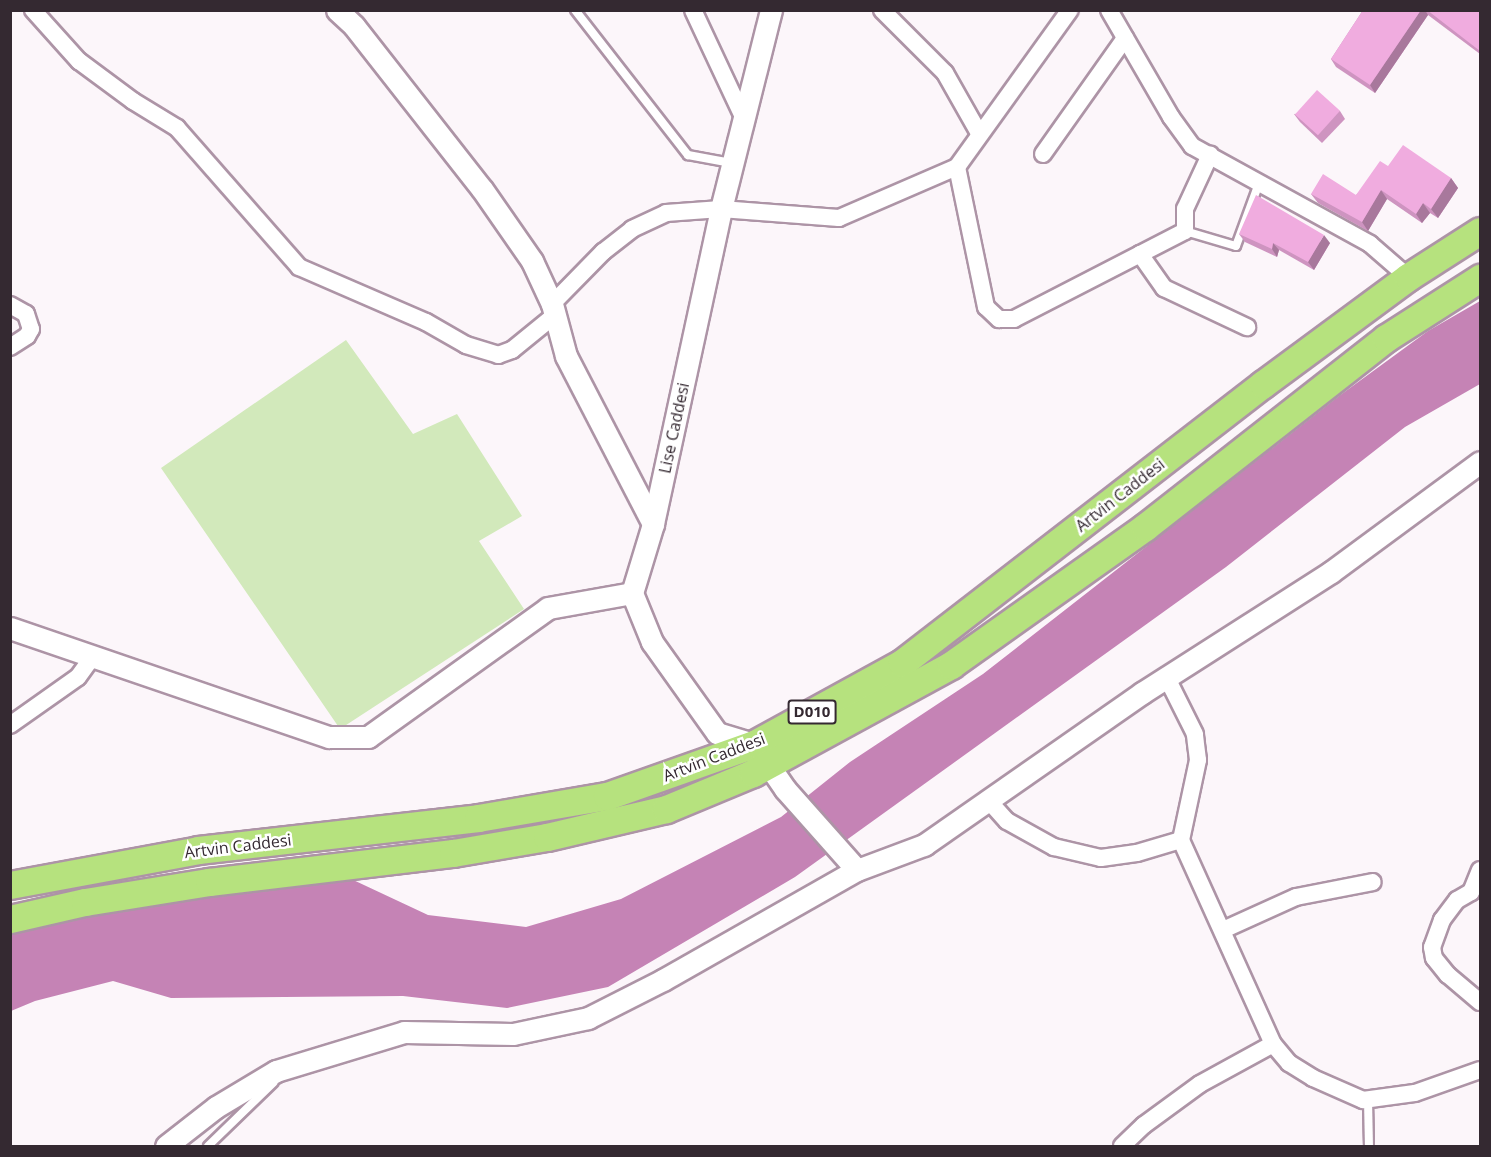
<!DOCTYPE html>
<html>
<head>
<meta charset="utf-8">
<style>
	body { margin:0 }
	#map { position:relative; width:1491px; height:1157px; overflow:hidden; background:#fcf6fa; font-family:"Open Sans",sans-serif }
	div>[style] { position:absolute }
	.green>* { inset:0; background:#d2e9bb }
	.water>* { inset:0; background:#c583b5 }
	.roads { filter:drop-shadow(2px 0 #ad94a6) drop-shadow(-2px 0 #ad94a6) drop-shadow(0 2px #ad94a6) drop-shadow(0 -2px #ad94a6) }
	.service>* { height:8px; margin:-4px; padding:0 4px; transform-origin:4px; border-radius:4px; background:#fff }
	.minor>* { height:16px; margin:-8px; padding:0 8px; transform-origin:8px; border-radius:8px; background:#fff }
	.tertiary>* { height:21px; margin:-10.5px; padding:0 10.5px; transform-origin:10.5px; border-radius:10.5px; background:#fff }
	.trunk>* { height:27px; margin:-13.5px; padding:0 13.5px; transform-origin:13.5px; border-radius:13.5px; background:#b6e27e }
	.wall>* { inset:0; background:#ce94c0 }
	.shaded-wall>* { inset:0; background:#a8789c }
	.building>* { inset:0; background:#f0acdf; transform-origin:0 0 }
	span { translate:-50% -50%; white-space:nowrap; text-align:center; line-height:1.15; -webkit-text-stroke:5px #fff; paint-order:stroke }
	.shield-label span { padding:2px 4px; background:#fff; border:2px solid; border-radius:4px; -webkit-text-stroke-width:0 }
	.shield-label { font-size:15px; color:#342931; font-weight:700 }
	.street-label { font-size:16px; color:#342931 }
	.frame { position:absolute; inset:0; border:12px solid #342931; pointer-events:none }
</style>
</head>
<body>
<div id="map">
	<div class="green">
		<div style="clip-path:polygon(346px 340px,413px 434px,457px 414px,522px 516px,479px 541px,524px 609px,340px 729px,161px 468px)"></div>
	</div>
	<div class="water">
		<div style="clip-path:polygon(1480px 301px,1480px 384px,1405px 427px,1226px 567px,795px 877px,608px 987px,507px 1008px,403px 996px,171px 998px,113px 981px,35px 1001px,11px 1011px,11px 922px,166px 896px,349px 878px,428px 915px,526px 927px,621px 899px,781px 817px,850px 762px,983px 674px,1339px 396px,1428px 331px)"></div>
	</div>
	<div class="roads">
		<div class="service">
			<div style="left:575px;top:10px;width:184px;rotate:52.1deg"></div>
			<div style="left:688px;top:155px;width:44px;rotate:10.5deg"></div>
			<div style="left:1185px;top:231px;width:53px;rotate:16.4deg"></div>
			<div style="left:1236px;top:246px;width:67px;rotate:-69.9deg"></div>
			<div style="left:1368px;top:1100px;width:46px;rotate:88.8deg"></div>
			<div style="left:208px;top:1146px;width:91px;rotate:-44.1deg"></div>
		</div>
		<div class="minor">
			<div style="left:33px;top:10px;width:69px;rotate:48deg"></div>
			<div style="left:79px;top:61px;width:67px;rotate:36.5deg"></div>
			<div style="left:133px;top:101px;width:52px;rotate:31.5deg"></div>
			<div style="left:177px;top:128px;width:185px;rotate:48.7deg"></div>
			<div style="left:299px;top:267px;width:138px;rotate:23.4deg"></div>
			<div style="left:426px;top:322px;width:46px;rotate:29.9deg"></div>
			<div style="left:466px;top:345px;width:34px;rotate:17deg"></div>
			<div style="left:498px;top:355px;width:15px;rotate:-20deg"></div>
			<div style="left:512px;top:350px;width:55px;rotate:-39.1deg"></div>
			<div style="left:693px;top:10px;width:120px;rotate:64.9deg"></div>
			<div style="left:882px;top:10px;width:89px;rotate:45deg"></div>
			<div style="left:945px;top:73px;width:69px;rotate:60.5deg"></div>
			<div style="left:1109px;top:10px;width:124px;rotate:59.9deg"></div>
			<div style="left:1171px;top:117px;width:36px;rotate:54deg"></div>
			<div style="left:1192px;top:146px;width:203px;rotate:28.8deg"></div>
			<div style="left:1370px;top:244px;width:50px;rotate:41deg"></div>
			<div style="left:1043px;top:154px;width:142px;rotate:-54.7deg"></div>
			<div style="left:957px;top:167px;width:143px;rotate:78.3deg"></div>
			<div style="left:986px;top:307px;width:18px;rotate:43deg"></div>
			<div style="left:999px;top:319px;width:15px"></div>
			<div style="left:1014px;top:319px;width:192px;rotate:-27.2deg"></div>
			<div style="left:1185px;top:231px;width:22px;rotate:-90deg"></div>
			<div style="left:1185px;top:209px;width:60px;rotate:-65.2deg"></div>
			<div style="left:1140px;top:254px;width:42px;rotate:54.8deg"></div>
			<div style="left:1164px;top:288px;width:92px;rotate:25.2deg"></div>
			<div style="left:552px;top:304px;width:73px;rotate:-45.6deg"></div>
			<div style="left:603px;top:252px;width:37px;rotate:-38deg"></div>
			<div style="left:632px;top:229px;width:38px;rotate:-25deg"></div>
			<div style="left:666px;top:213px;width:55px;rotate:-4.2deg"></div>
			<div style="left:721px;top:209px;width:118px;rotate:4.4deg"></div>
			<div style="left:839px;top:218px;width:129px;rotate:-23.4deg"></div>
			<div style="left:957px;top:167px;width:193px;rotate:-54.3deg"></div>
			<div style="left:10px;top:305px;width:18px;rotate:29deg"></div>
			<div style="left:26px;top:314px;width:16px;rotate:72deg"></div>
			<div style="left:31px;top:329px;width:8px;rotate:120deg"></div>
			<div style="left:27px;top:336px;width:20px;rotate:147deg"></div>
			<div style="left:10px;top:725px;width:83px;rotate:-35.2deg"></div>
			<div style="left:78px;top:677px;width:24px;rotate:-54deg"></div>
			<div style="left:988px;top:800px;width:28px;rotate:48deg"></div>
			<div style="left:1007px;top:821px;width:54px;rotate:29deg"></div>
			<div style="left:1054px;top:847px;width:48px;rotate:13.2deg"></div>
			<div style="left:1101px;top:858px;width:36px;rotate:-8deg"></div>
			<div style="left:1137px;top:853px;width:46px;rotate:-16.5deg"></div>
			<div style="left:1480px;top:870px;width:24px;rotate:112deg"></div>
			<div style="left:1471px;top:892px;width:16px;rotate:150deg"></div>
			<div style="left:1457px;top:900px;width:25px;rotate:127deg"></div>
			<div style="left:1442px;top:920px;width:29px;rotate:110deg"></div>
			<div style="left:1432px;top:947px;width:11px;rotate:80deg"></div>
			<div style="left:1434px;top:958px;width:22px;rotate:51deg"></div>
			<div style="left:1448px;top:975px;width:42px;rotate:40.2deg"></div>
			<div style="left:1223px;top:930px;width:80px;rotate:-24.3deg"></div>
			<div style="left:1296px;top:897px;width:78px;rotate:-11deg"></div>
			<div style="left:1273px;top:1044px;width:25px;rotate:50deg"></div>
			<div style="left:1289px;top:1063px;width:28px;rotate:32deg"></div>
			<div style="left:1313px;top:1078px;width:55px;rotate:23.7deg"></div>
			<div style="left:1363px;top:1100px;width:52px;rotate:-7.7deg"></div>
			<div style="left:1415px;top:1093px;width:69px;rotate:-19.5deg"></div>
			<div style="left:1122px;top:1146px;width:30px;rotate:-44deg"></div>
			<div style="left:1144px;top:1125px;width:69px;rotate:-36.2deg"></div>
			<div style="left:1200px;top:1084px;width:83px;rotate:-28.7deg"></div>
			<div style="left:1273px;top:1044px;width:224px;rotate:-114.3deg"></div>
			<div style="left:1181px;top:840px;width:82px;rotate:-78deg"></div>
			<div style="left:1198px;top:760px;width:26px;rotate:-97deg"></div>
			<div style="left:1195px;top:734px;width:60px;rotate:-116.6deg"></div>
		</div>
		<div class="tertiary">
			<div style="left:337px;top:10px;width:23px;rotate:43deg"></div>
			<div style="left:354px;top:26px;width:207px;rotate:51.9deg"></div>
			<div style="left:482px;top:189px;width:88px;rotate:55.2deg"></div>
			<div style="left:532px;top:261px;width:47px;rotate:65.1deg"></div>
			<div style="left:552px;top:304px;width:54px;rotate:74.9deg"></div>
			<div style="left:566px;top:356px;width:189px;rotate:62.6deg"></div>
			<div style="left:771px;top:10px;width:205px;rotate:104.1deg"></div>
			<div style="left:721px;top:209px;width:322px;rotate:102.2deg"></div>
			<div style="left:653px;top:524px;width:72px;rotate:106.9deg"></div>
			<div style="left:632px;top:593px;width:53px;rotate:67.8deg"></div>
			<div style="left:652px;top:642px;width:112px;rotate:54.5deg"></div>
			<div style="left:717px;top:733px;width:39px;rotate:17deg"></div>
			<div style="left:754px;top:744px;width:55px;rotate:55.4deg"></div>
			<div style="left:785px;top:789px;width:108px;rotate:48.4deg"></div>
			<div style="left:857px;top:870px;width:72px;rotate:-20.5deg"></div>
			<div style="left:924px;top:845px;width:266px;rotate:-34.9deg"></div>
			<div style="left:1142px;top:693px;width:224px;rotate:-32.6deg"></div>
			<div style="left:1331px;top:572px;width:185px;rotate:-36.4deg"></div>
			<div style="left:10px;top:628px;width:337px;rotate:18.9deg"></div>
			<div style="left:329px;top:737px;width:39px"></div>
			<div style="left:368px;top:737px;width:221px;rotate:-35.6deg"></div>
			<div style="left:548px;top:608px;width:85px;rotate:-10.1deg"></div>
			<div style="left:166px;top:1146px;width:63px;rotate:-38deg"></div>
			<div style="left:216px;top:1107px;width:70px;rotate:-31deg"></div>
			<div style="left:276px;top:1071px;width:134px;rotate:-16.9deg"></div>
			<div style="left:404px;top:1032px;width:109px;rotate:1.1deg"></div>
			<div style="left:513px;top:1034px;width:77px;rotate:-12deg"></div>
			<div style="left:588px;top:1018px;width:84px;rotate:-26.9deg"></div>
			<div style="left:663px;top:980px;width:223px;rotate:-29.6deg"></div>
		</div>
		<div class="trunk">
			<div style="left:10px;top:885px;width:191px;rotate:-10.5deg"></div>
			<div style="left:198px;top:850px;width:282px;rotate:-6.5deg"></div>
			<div style="left:478px;top:818px;width:131px;rotate:-9.7deg"></div>
			<div style="left:607px;top:796px;width:156px;rotate:-19.5deg"></div>
			<div style="left:754px;top:744px;width:169px;rotate:-28.7deg"></div>
			<div style="left:902px;top:663px;width:456px;rotate:-37.7deg"></div>
			<div style="left:1263px;top:384px;width:180px;rotate:-36.4deg"></div>
			<div style="left:1408px;top:277px;width:85px;rotate:-32.6deg"></div>
			<div style="left:10px;top:919px;width:77px;rotate:-12.8deg"></div>
			<div style="left:85px;top:902px;width:126px;rotate:-9.2deg"></div>
			<div style="left:209px;top:882px;width:246px;rotate:-6.8deg"></div>
			<div style="left:453px;top:853px;width:95px;rotate:-9.7deg"></div>
			<div style="left:547px;top:837px;width:122px;rotate:-13.2deg"></div>
			<div style="left:666px;top:809px;width:94px;rotate:-22.5deg"></div>
			<div style="left:753px;top:773px;width:226px;rotate:-28.6deg"></div>
			<div style="left:951px;top:665px;width:238px;rotate:-35.4deg"></div>
			<div style="left:1145px;top:527px;width:306px;rotate:-38.1deg"></div>
			<div style="left:1386px;top:338px;width:112px;rotate:-32.6deg"></div>
		</div>
	</div>
	<div class="wall">
		<div style="clip-path:polygon(1363px 10px,1480px 10px,1480px 54px,1428px 15px,1375px 93px,1336px 67px,1331px 59px)"></div>
		<div style="clip-path:polygon(1340px 111px,1345px 119px,1322px 143px,1300px 122px,1294px 114px)"></div>
		<div style="clip-path:polygon(1388px 166px,1451px 178px,1458px 188px,1438px 218px,1430px 213px,1422px 223px,1387px 199px,1368px 231px,1318px 203px,1311px 194px,1356px 195px)"></div>
		<div style="clip-path:polygon(1239px 234px,1330px 243px,1314px 270px,1279px 250px,1277px 257px,1245px 242px)"></div>
	</div>
	<div class="shaded-wall">
		<div style="clip-path:polygon(1421px 10px,1425px 10px,1428px 15px,1375px 93px,1370px 85px)"></div>
		<div style="clip-path:polygon(1451px 178px,1458px 188px,1438px 218px,1431px 209px)"></div>
		<div style="clip-path:polygon(1381px 190px,1387px 199px,1368px 231px,1362px 222px)"></div>
		<div style="clip-path:polygon(1423px 203px,1430px 213px,1422px 223px,1416px 214px)"></div>
		<div style="clip-path:polygon(1324px 235px,1330px 243px,1314px 270px,1308px 262px)"></div>
		<div style="clip-path:polygon(1273px 243px,1279px 250px,1277px 257px,1272px 249px)"></div>
	</div>
	<div class="building">
		<div style="clip-path:polygon(1363px 10px,1421px 10px,1370px 85px,1331px 59px)"></div>
		<div style="clip-path:polygon(1427px 10px,1480px 10px,1480px 51px)"></div>
		<div style="left:1317px;top:90px;width:31px;height:33px;rotate:42deg"></div>
		<div style="clip-path:polygon(1403px 145px,1451px 178px,1431px 209px,1423px 203px,1416px 214px,1381px 190px,1362px 222px,1311px 194px,1323px 174px,1356px 195px,1380px 161px,1388px 166px)"></div>
		<div style="clip-path:polygon(1256px 195px,1324px 235px,1308px 262px,1273px 243px,1272px 249px,1239px 234px)"></div>
	</div>
	<div class="shield-label">
		<span style="left:812px;top:712px">D010</span>
	</div>
	<div class="street-label">
		<span style="left:674px;top:428px;rotate:-78deg">Lise Caddesi</span>
		<span style="left:1120px;top:495px;rotate:-38deg">Artvin Caddesi</span>
		<span style="left:714px;top:757px;rotate:-21deg">Artvin Caddesi</span>
		<span style="left:238px;top:846px;rotate:-7deg">Artvin Caddesi</span>
	</div>
	<div class="frame"></div>
</div>
</body>
</html>
